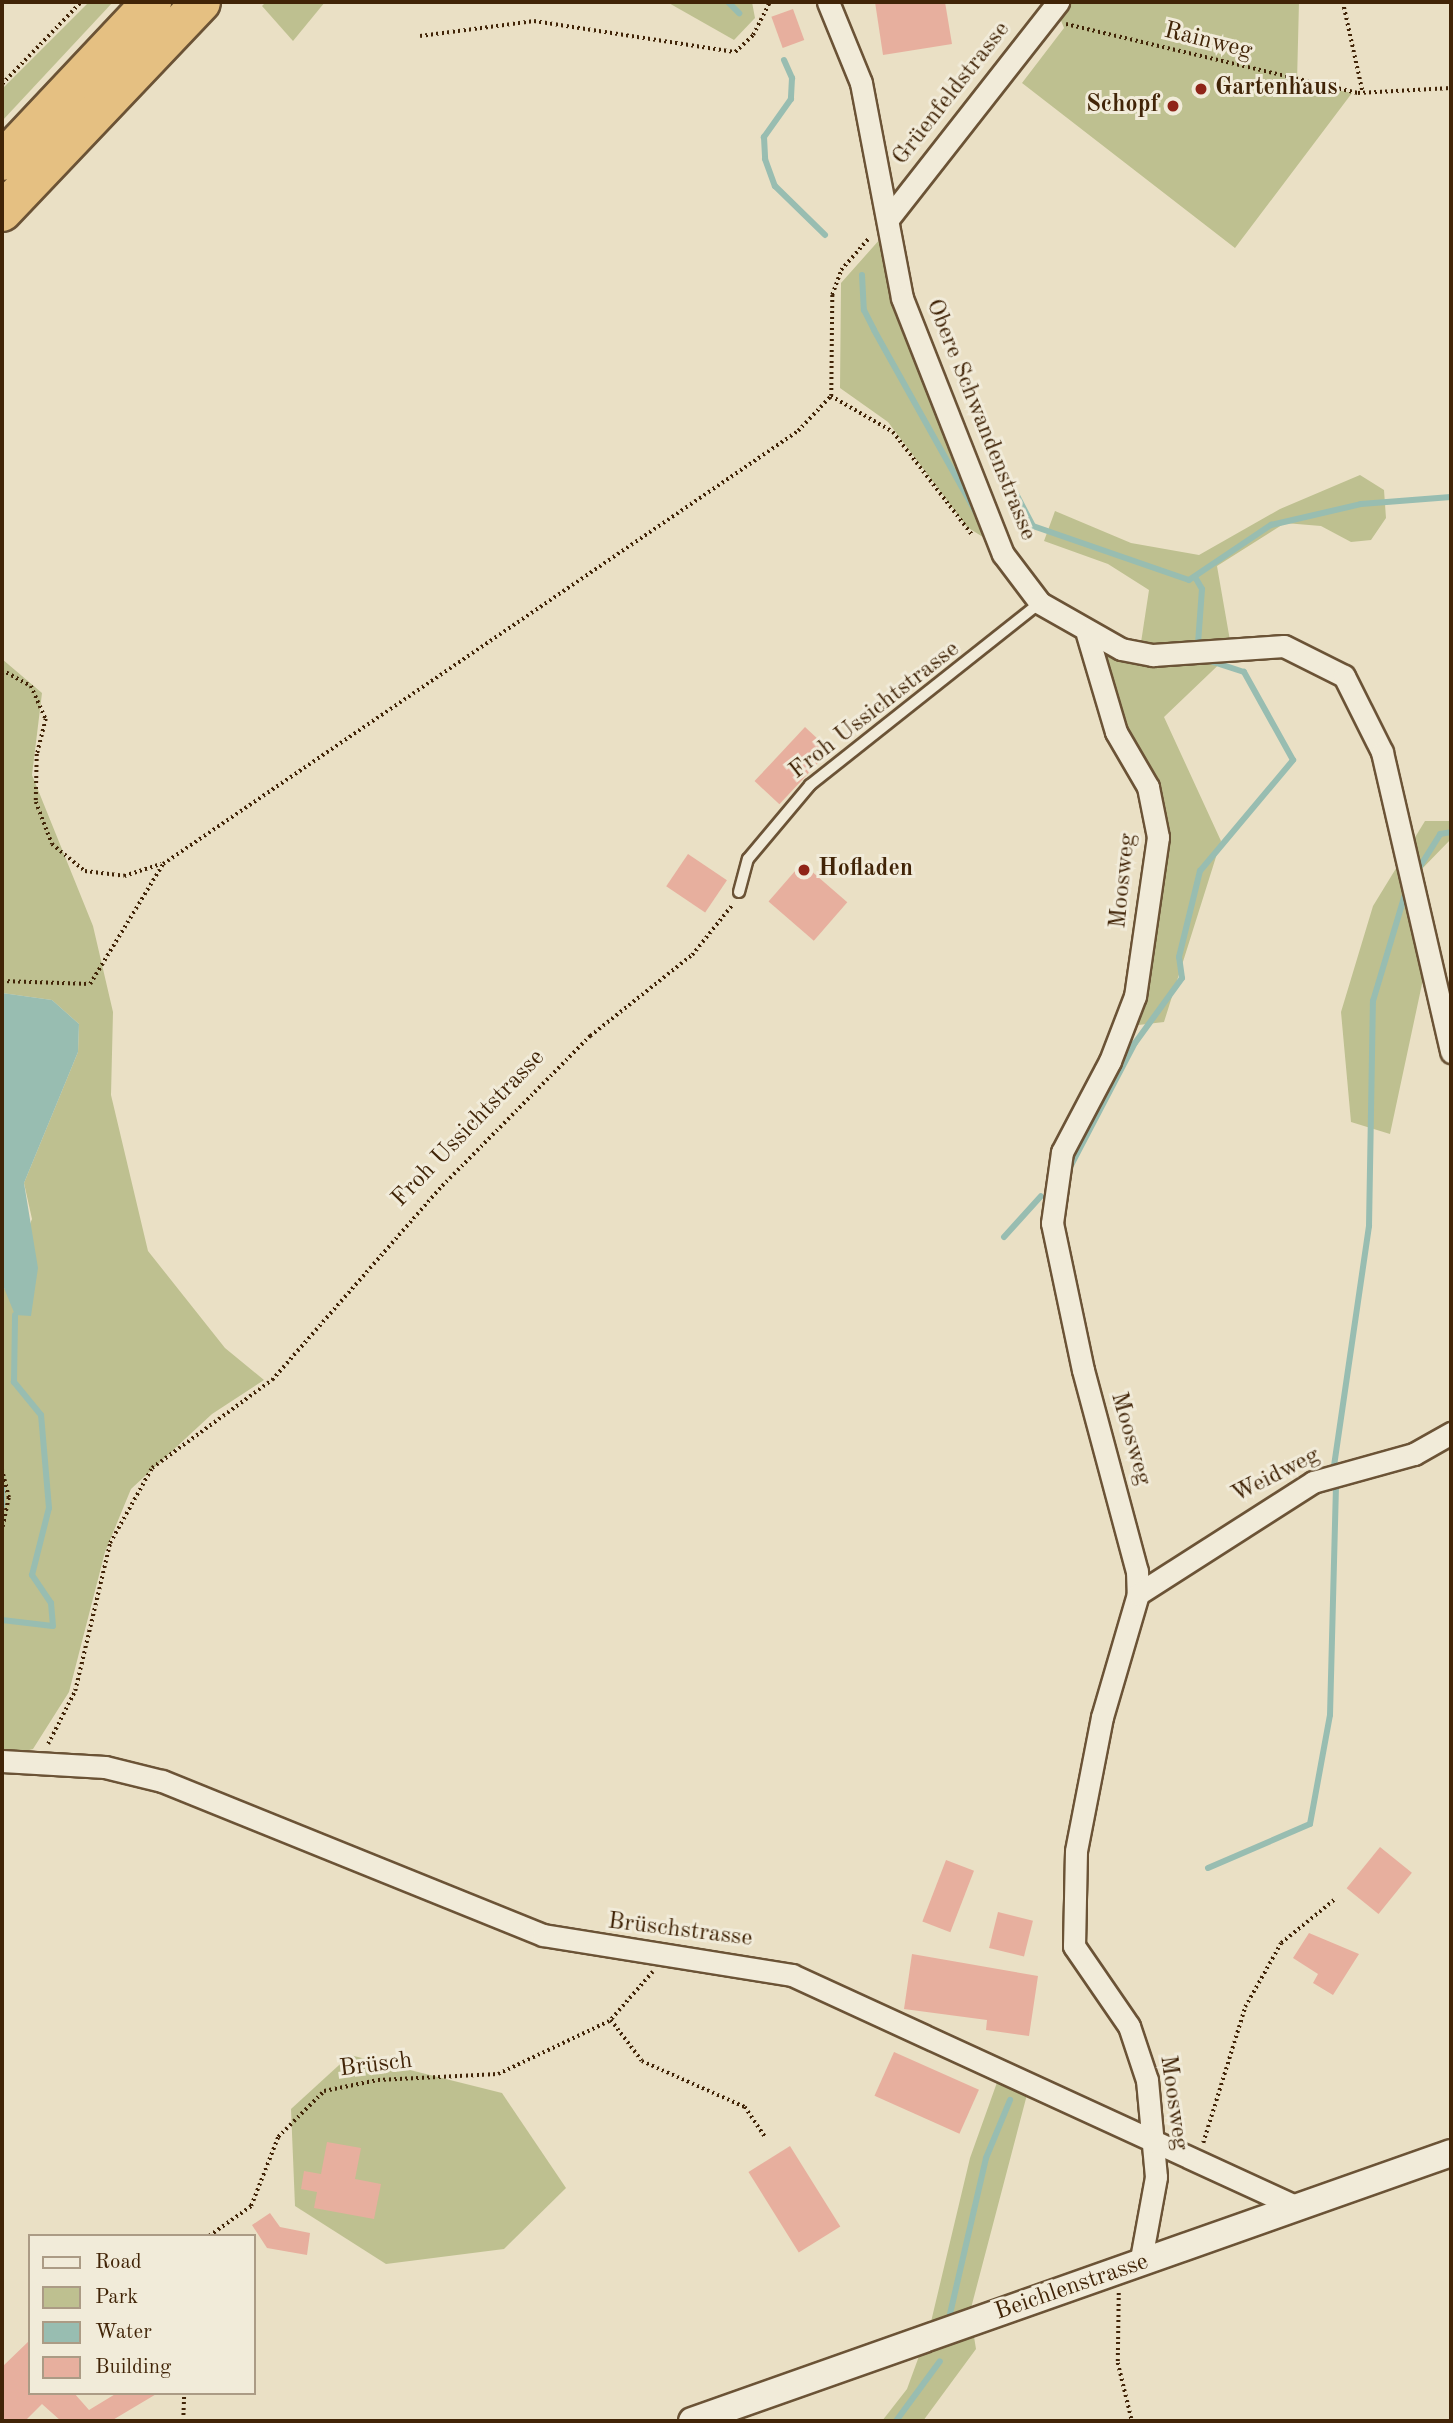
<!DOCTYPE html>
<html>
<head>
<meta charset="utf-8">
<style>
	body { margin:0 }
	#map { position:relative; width:1453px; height:2423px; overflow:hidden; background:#eae0c5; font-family:"Old Standard TT",serif }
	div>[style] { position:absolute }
	.green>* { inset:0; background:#bec090 }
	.water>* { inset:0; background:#98bdb1 }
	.stream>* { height:6px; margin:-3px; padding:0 3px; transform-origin:3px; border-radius:3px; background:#98bdb1 }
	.building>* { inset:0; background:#e7af9e; transform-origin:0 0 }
	.path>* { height:3.5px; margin-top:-1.75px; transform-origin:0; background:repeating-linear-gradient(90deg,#412407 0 2px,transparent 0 5.5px) }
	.roads { filter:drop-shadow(2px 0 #6b5336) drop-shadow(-2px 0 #6b5336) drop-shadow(0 2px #6b5336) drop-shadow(0 -2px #6b5336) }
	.service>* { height:10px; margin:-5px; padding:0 5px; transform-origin:5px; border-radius:5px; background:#f1ebd9 }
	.minor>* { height:21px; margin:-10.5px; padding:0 10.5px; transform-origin:10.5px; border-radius:10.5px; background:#f1ebd9 }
	.tertiary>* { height:26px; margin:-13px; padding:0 13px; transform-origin:13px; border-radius:13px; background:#f1ebd9 }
	.motorway>* { height:38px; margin:-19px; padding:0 19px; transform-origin:19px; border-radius:19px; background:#e5c082 }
	.dots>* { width:19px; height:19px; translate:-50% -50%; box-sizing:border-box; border:4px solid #f1ebd9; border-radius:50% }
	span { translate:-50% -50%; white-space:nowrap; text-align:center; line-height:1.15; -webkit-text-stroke:6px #f1ebd9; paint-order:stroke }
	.street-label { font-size:24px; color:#412407 }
	.poi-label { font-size:24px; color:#412407; font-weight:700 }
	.left { translate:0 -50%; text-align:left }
	.right { translate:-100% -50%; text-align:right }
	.frame { position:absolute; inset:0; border:4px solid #412407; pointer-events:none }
	.legend { position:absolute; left:28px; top:2234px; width:228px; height:161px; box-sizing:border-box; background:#f1ebd9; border:2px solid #ab9b85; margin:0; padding:9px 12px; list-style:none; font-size:21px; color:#412407 }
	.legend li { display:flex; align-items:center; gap:14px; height:35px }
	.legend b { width:35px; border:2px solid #ab9b85 }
</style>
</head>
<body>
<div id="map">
	<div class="green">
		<div style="clip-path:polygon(89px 2px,113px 2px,2px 121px,2px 89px)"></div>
		<div style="clip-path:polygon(266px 2px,325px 2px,293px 41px,262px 6px)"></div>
		<div style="clip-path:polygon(667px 2px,752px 2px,755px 18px,734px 40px)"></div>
		<div style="clip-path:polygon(1067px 2px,1299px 2px,1297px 82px,1352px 93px,1235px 248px,1022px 83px,1064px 28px,1058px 13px)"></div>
		<div style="clip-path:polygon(881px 238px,994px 544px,967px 527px,888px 422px,840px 388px,841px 283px)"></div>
		<div style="clip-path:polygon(1360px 475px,1384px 490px,1386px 518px,1371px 540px,1351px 542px,1321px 526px,1285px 523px,1217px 566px,1232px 652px,1164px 717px,1221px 841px,1164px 1022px,1130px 1026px,1162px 835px,1093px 642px,1140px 649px,1149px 590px,1108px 564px,1044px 541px,1055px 511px,1131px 543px,1199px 555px,1280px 509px)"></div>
		<div style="clip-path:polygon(2px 659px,42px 693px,32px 775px,93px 926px,113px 1012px,111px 1095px,148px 1251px,225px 1348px,264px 1380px,212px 1414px,131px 1489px,105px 1552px,69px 1692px,33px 1749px,2px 1757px,2px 1283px,3px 1292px,32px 1219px,24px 1183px,78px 1052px,79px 1024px,52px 1000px,2px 993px)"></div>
		<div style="clip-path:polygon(1425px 821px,1451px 821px,1451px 839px,1416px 875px,1425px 970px,1390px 1134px,1351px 1122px,1341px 1012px,1373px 906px)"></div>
		<div style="clip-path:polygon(350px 2055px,502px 2093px,566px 2188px,504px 2249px,386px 2264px,295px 2206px,291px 2109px)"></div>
		<div style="clip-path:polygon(1000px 2074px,1029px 2087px,970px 2312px,976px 2349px,923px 2421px,882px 2421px,907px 2389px,930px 2326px,970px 2158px)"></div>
	</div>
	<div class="water">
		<div style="clip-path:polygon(2px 993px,52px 1000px,79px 1024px,78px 1052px,24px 1183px,38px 1268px,31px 1316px,15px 1315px,2px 1283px)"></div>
	</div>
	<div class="stream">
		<div style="left:728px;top:2px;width:16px;rotate:45deg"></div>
		<div style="left:784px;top:60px;width:20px;rotate:66deg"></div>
		<div style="left:792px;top:78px;width:21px;rotate:93deg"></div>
		<div style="left:791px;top:99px;width:47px;rotate:125.4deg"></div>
		<div style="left:764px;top:137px;width:22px;rotate:87deg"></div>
		<div style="left:765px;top:159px;width:29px;rotate:70deg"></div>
		<div style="left:775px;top:186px;width:70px;rotate:44.4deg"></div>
		<div style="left:862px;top:275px;width:35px;rotate:87deg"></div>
		<div style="left:864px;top:310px;width:22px;rotate:63deg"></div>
		<div style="left:874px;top:330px;width:213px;rotate:60.8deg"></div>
		<div style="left:1004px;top:471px;width:62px;rotate:62.2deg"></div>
		<div style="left:1033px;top:526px;width:165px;rotate:19.1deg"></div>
		<div style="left:1189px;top:580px;width:99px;rotate:-33.9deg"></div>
		<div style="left:1271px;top:525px;width:92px;rotate:-13.1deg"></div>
		<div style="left:1361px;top:504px;width:90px;rotate:-4.4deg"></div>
		<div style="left:1195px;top:577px;width:14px;rotate:60deg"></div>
		<div style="left:1202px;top:589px;width:54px;rotate:94.2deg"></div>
		<div style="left:1419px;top:868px;width:40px;rotate:-58deg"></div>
		<div style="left:1440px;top:834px;width:11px;rotate:-10deg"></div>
		<div style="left:1069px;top:1169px;width:142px;rotate:-62.4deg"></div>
		<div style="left:1135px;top:1043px;width:80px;rotate:-54.1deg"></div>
		<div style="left:1182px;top:978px;width:21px;rotate:-98deg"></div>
		<div style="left:1179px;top:957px;width:89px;rotate:-76.3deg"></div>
		<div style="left:1200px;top:871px;width:145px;rotate:-50deg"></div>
		<div style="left:1293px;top:760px;width:101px;rotate:-119.1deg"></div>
		<div style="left:1244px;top:672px;width:35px;rotate:-162deg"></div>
		<div style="left:1004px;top:1237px;width:55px;rotate:-47.9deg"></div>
		<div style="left:1334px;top:1466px;width:243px;rotate:-81.7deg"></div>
		<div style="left:1369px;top:1226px;width:225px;rotate:-89deg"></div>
		<div style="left:1373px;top:1001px;width:118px;rotate:-73.3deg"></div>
		<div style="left:2px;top:1488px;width:18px;rotate:90deg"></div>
		<div style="left:2px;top:1620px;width:51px;rotate:6.7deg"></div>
		<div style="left:53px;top:1626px;width:23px;rotate:-95deg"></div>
		<div style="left:51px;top:1603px;width:34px;rotate:-124deg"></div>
		<div style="left:32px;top:1575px;width:69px;rotate:-75.8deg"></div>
		<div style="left:49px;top:1508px;width:93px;rotate:-94.9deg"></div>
		<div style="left:41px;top:1415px;width:43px;rotate:-129.3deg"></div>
		<div style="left:14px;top:1382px;width:67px;rotate:-89.1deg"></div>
		<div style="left:1208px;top:1868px;width:111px;rotate:-23.3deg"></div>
		<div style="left:1310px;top:1824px;width:111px;rotate:-79.6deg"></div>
		<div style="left:1330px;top:1715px;width:234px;rotate:-88.5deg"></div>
		<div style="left:950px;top:2314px;width:160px;rotate:-77deg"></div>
		<div style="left:986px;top:2158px;width:63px;rotate:-67.5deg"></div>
		<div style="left:896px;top:2421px;width:74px;rotate:-53.7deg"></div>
	</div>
	<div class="building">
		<div style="clip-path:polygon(875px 2px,945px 2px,952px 44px,883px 55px)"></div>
		<div style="left:793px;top:9px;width:33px;height:23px;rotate:70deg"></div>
		<div style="left:805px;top:727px;width:34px;height:74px;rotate:43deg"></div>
		<div style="left:688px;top:854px;width:47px;height:39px;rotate:34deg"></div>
		<div style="left:802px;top:863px;width:60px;height:51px;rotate:41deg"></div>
		<div style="left:1380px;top:1847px;width:41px;height:53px;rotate:39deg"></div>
		<div style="left:946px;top:1860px;width:30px;height:66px;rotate:21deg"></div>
		<div style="left:998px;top:1912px;width:36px;height:37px;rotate:14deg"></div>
		<div style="clip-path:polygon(1309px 1933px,1359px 1954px,1333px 1995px,1313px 1983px,1318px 1974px,1293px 1958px)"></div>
		<div style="clip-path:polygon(912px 1954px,1038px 1976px,1029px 2036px,986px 2030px,987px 2020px,904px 2009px)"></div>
		<div style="left:894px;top:2052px;width:93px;height:48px;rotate:24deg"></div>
		<div style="clip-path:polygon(327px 2142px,361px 2148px,355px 2179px,381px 2184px,374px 2219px,314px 2208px,317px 2192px,301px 2189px,304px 2171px,321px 2174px)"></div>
		<div style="left:790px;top:2146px;width:95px;height:49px;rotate:58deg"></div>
		<div style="clip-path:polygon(270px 2213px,280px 2227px,310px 2233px,307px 2255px,267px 2248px,252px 2225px)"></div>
		<div style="clip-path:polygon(30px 2340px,30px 2393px,74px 2393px,89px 2410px,117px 2393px,158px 2393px,111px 2421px,61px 2421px,42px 2404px,25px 2421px,2px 2421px,2px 2367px)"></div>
	</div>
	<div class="path">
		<div style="left:1343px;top:2px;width:93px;rotate:77.6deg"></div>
		<div style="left:1066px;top:24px;width:300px;rotate:13.3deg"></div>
		<div style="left:1358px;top:93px;width:93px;rotate:-3.1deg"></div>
		<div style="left:420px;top:36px;width:115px;rotate:-7.5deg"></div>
		<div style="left:534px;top:21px;width:203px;rotate:8.8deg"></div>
		<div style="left:735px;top:52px;width:25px;rotate:-43deg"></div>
		<div style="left:753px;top:35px;width:37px;rotate:-63deg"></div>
		<div style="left:2px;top:84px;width:114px;rotate:-46.1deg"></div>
		<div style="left:831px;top:396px;width:72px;rotate:30.1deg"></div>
		<div style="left:893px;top:432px;width:131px;rotate:52.4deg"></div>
		<div style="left:2px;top:670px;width:33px;rotate:29deg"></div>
		<div style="left:31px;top:686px;width:36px;rotate:66deg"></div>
		<div style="left:46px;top:719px;width:36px;rotate:104deg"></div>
		<div style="left:37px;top:754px;width:48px;rotate:91.2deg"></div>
		<div style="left:36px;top:802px;width:45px;rotate:69.1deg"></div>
		<div style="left:52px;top:844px;width:43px;rotate:39.3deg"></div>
		<div style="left:85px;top:871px;width:39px;rotate:7deg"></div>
		<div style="left:124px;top:876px;width:39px;rotate:-18deg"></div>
		<div style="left:2px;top:981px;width:88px;rotate:2deg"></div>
		<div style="left:90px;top:984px;width:140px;rotate:-58.7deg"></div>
		<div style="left:163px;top:864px;width:769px;rotate:-34.29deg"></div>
		<div style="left:798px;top:431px;width:48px;rotate:-46.7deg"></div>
		<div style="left:831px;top:396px;width:101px;rotate:-89.4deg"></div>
		<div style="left:832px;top:295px;width:27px;rotate:-70deg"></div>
		<div style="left:841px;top:270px;width:43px;rotate:-48.8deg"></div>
		<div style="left:2px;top:1469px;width:30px;rotate:76deg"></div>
		<div style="left:9px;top:1498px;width:33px;rotate:102deg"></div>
		<div style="left:48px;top:1744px;width:59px;rotate:-63deg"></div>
		<div style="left:75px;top:1691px;width:152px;rotate:-76.7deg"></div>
		<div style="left:110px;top:1543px;width:86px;rotate:-60.8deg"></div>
		<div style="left:152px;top:1468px;width:149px;rotate:-36.3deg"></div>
		<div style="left:272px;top:1380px;width:258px;rotate:-48.8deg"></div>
		<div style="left:442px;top:1186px;width:211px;rotate:-45.4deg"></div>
		<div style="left:590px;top:1036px;width:130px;rotate:-38.5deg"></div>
		<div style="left:692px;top:955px;width:65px;rotate:-51.2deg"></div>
		<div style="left:653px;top:1972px;width:64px;rotate:131.2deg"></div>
		<div style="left:611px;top:2020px;width:51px;rotate:52.9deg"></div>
		<div style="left:642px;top:2061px;width:113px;rotate:24.1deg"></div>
		<div style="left:745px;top:2107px;width:37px;rotate:56deg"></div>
		<div style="left:1203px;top:2143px;width:142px;rotate:-72.8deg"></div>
		<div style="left:1245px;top:2007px;width:73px;rotate:-60.6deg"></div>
		<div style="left:1281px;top:1943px;width:68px;rotate:-39.1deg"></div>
		<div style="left:209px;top:2236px;width:52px;rotate:-35.5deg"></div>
		<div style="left:251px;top:2206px;width:74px;rotate:-68.6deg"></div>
		<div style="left:278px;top:2137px;width:65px;rotate:-45deg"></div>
		<div style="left:324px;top:2091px;width:55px;rotate:-11.5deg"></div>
		<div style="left:378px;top:2080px;width:120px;rotate:-2.9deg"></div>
		<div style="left:498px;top:2074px;width:125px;rotate:-25.5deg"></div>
		<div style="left:1119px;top:2293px;width:70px;rotate:90.8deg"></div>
		<div style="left:1118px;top:2363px;width:60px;rotate:76.4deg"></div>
		<div style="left:183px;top:2421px;width:28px;rotate:-88deg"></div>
	</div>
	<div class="roads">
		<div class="service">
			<div style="left:739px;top:892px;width:34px;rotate:-75deg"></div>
			<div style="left:748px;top:859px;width:97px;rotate:-50deg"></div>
			<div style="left:810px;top:785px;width:293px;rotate:-38.4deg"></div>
		</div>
		<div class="minor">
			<div style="left:828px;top:2px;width:87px;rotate:67.8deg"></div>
			<div style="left:861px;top:83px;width:219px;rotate:79.2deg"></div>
			<div style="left:902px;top:298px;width:275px;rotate:68.5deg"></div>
			<div style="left:1003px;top:554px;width:61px;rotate:52.9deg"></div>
			<div style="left:1040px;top:603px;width:93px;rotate:29.6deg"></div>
			<div style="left:1121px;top:649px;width:33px;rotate:11deg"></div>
			<div style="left:1153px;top:655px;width:131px;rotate:-3.9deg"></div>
			<div style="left:1284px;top:646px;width:67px;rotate:26.6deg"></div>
			<div style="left:1344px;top:676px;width:85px;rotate:63.4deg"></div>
			<div style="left:1382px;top:752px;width:308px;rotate:77deg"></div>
			<div style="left:888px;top:219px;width:276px;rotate:-51.9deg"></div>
			<div style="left:1087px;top:634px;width:102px;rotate:73.5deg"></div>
			<div style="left:1116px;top:732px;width:64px;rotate:59.8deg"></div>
			<div style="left:1148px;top:787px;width:51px;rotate:78.7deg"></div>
			<div style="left:1158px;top:837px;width:161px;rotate:98.2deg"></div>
			<div style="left:1135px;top:996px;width:70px;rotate:111deg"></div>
			<div style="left:1110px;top:1061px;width:103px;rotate:117.8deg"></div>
			<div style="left:1062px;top:1152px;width:72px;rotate:98deg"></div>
			<div style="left:1052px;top:1223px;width:150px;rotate:78.1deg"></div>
			<div style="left:1083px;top:1370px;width:208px;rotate:75deg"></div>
			<div style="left:1137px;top:1571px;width:23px;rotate:88deg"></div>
			<div style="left:1138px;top:1594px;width:128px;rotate:106.3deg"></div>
			<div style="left:1102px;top:1717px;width:136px;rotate:101deg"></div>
			<div style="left:1076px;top:1851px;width:95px;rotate:91.2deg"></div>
			<div style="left:1074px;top:1946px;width:97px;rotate:55.5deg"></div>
			<div style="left:1129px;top:2026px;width:57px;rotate:71.6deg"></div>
			<div style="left:1147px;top:2080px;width:97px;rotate:84.7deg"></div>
			<div style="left:1156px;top:2177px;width:88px;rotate:100.4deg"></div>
			<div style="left:1138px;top:1594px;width:208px;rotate:-32.6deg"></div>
			<div style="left:1313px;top:1482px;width:105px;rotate:-15.5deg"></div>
			<div style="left:1414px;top:1454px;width:43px;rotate:-29.6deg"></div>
			<div style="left:2px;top:1761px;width:103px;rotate:3.3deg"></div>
			<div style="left:105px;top:1767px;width:59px;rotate:13.8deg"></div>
			<div style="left:162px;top:1781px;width:411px;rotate:22deg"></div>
			<div style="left:543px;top:1935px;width:252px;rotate:9.1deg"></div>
			<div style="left:792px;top:1975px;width:556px;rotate:24.67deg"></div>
		</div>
		<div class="tertiary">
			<div style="left:692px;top:2421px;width:805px;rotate:-19.45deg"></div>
		</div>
		<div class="motorway">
			<div style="left:2px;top:161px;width:219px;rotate:-46.7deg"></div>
			<div style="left:2px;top:212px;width:289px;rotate:-46.5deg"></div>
		</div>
	</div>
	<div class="dots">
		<div style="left:1201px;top:89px;background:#8f2418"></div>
		<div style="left:1173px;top:106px;background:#8f2418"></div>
		<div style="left:804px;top:870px;background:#8f2418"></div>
	</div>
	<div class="street-label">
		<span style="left:1208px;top:42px;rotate:14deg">Rainweg</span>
		<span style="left:952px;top:94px;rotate:-52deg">Grüenfeldstrasse</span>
		<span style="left:980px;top:420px;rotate:68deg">Obere Schwandenstrasse</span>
		<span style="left:875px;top:711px;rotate:-38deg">Froh Ussichtstrasse</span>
		<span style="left:1124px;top:881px;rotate:-84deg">Moosweg</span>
		<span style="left:469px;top:1129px;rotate:-46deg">Froh Ussichtstrasse</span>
		<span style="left:1130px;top:1439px;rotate:74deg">Moosweg</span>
		<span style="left:1276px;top:1476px;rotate:-27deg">Weidweg</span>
		<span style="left:680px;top:1931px;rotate:7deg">Brüschstrasse</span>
		<span style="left:376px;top:2066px;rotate:-7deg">Brüsch</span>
		<span style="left:1173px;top:2103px;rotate:82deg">Moosweg</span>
		<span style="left:1072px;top:2288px;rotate:-19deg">Beichlenstrasse</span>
	</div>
	<div class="poi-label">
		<span class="left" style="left:1215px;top:89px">Gartenhaus</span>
		<span class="right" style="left:1159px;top:106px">Schopf</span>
		<span class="left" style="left:818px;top:870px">Hofladen</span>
	</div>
	<div class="frame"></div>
	<ul class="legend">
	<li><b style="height:9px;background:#f1ebd9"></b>Road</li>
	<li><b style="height:19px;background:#bec090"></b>Park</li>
	<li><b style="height:19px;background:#98bdb1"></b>Water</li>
	<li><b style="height:19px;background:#e7af9e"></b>Building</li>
	</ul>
</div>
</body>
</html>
